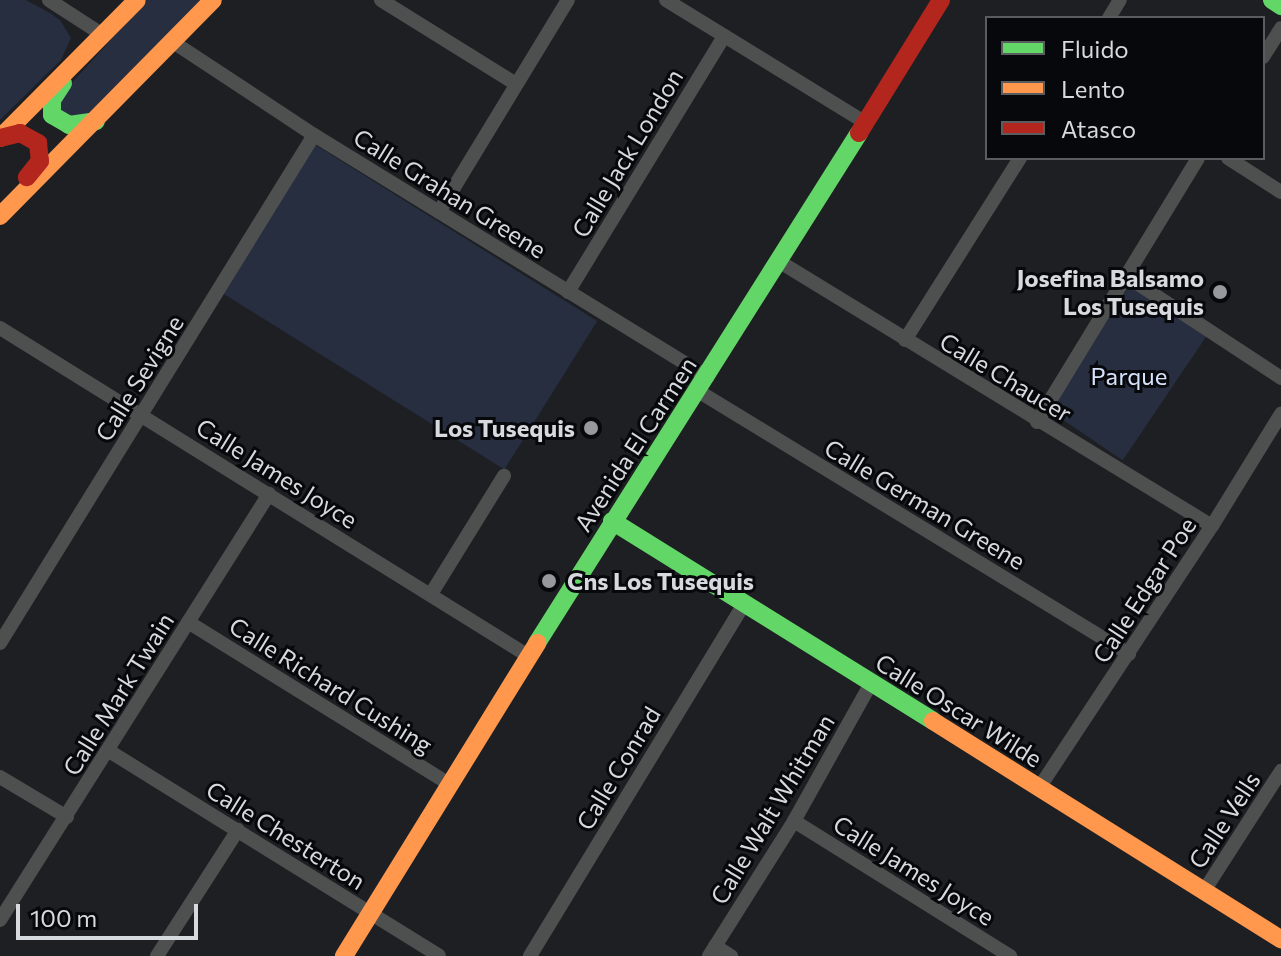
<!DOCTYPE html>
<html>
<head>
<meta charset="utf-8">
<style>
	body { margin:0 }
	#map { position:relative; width:1281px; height:956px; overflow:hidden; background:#1d1f23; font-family:Commissioner,sans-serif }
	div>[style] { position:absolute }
	.green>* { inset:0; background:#262e40; transform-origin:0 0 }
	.street>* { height:14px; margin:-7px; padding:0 7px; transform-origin:7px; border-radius:7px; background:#4e4f4f }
	.fast>* { height:18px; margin:-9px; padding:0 9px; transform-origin:9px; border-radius:9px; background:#63d668 }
	.slow>* { height:18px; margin:-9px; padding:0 9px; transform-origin:9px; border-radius:9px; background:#ff974d }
	.jam>* { height:18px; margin:-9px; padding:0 9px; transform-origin:9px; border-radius:9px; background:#b3261e }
	.dots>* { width:22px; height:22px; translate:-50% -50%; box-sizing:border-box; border:4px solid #07080b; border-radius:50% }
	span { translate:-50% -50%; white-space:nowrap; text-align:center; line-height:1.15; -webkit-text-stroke:6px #07080b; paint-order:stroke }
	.street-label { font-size:24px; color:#d6d9de }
	.poi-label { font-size:24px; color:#d6d9de; font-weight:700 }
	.right { translate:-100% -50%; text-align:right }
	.left { translate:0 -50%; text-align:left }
	.park-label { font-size:24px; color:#d5e2fc }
	.legend { position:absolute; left:985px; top:16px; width:280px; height:144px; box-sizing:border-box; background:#07080b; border:2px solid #5a5c5f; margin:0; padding:10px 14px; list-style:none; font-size:24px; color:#d6d9de }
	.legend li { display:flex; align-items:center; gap:16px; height:40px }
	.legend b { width:40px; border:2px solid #5a5c5f }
	.scale { position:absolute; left:16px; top:904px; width:182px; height:36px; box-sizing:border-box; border:4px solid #d6d9de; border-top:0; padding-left:10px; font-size:24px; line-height:28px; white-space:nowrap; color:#d6d9de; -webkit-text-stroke:6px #07080b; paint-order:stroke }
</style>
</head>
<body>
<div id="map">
	<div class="green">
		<div style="clip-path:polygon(0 0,26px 0,50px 13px,60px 20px,71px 38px,61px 60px,0 120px)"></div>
		<div style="clip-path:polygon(147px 0,202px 0,88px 116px,63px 115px,58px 98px)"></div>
		<div style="left:314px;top:144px;width:334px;height:175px;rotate:32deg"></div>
		<div style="left:1132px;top:282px;width:92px;height:153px;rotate:34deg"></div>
	</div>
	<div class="street">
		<div style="left:49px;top:0;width:64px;rotate:32.9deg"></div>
		<div style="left:381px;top:0;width:159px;rotate:31.9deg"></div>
		<div style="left:666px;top:0;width:235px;rotate:31.6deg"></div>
		<div style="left:1109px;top:18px;width:21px;rotate:-59deg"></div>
		<div style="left:173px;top:42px;width:169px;rotate:33.4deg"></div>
		<div style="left:314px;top:135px;width:462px;rotate:31.6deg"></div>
		<div style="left:1263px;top:57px;width:34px;rotate:-58deg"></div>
		<div style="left:1228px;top:158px;width:63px;rotate:32.7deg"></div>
		<div style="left:439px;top:212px;width:248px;rotate:-58.7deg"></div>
		<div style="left:780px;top:262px;width:506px;rotate:31.43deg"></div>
		<div style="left:1126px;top:276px;width:186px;rotate:33.3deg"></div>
		<div style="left:568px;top:292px;width:300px;rotate:-58.6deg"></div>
		<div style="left:0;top:328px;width:624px;rotate:31.83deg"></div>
		<div style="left:905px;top:340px;width:215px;rotate:-57.7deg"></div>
		<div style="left:698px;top:391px;width:505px;rotate:31.39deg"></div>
		<div style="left:1037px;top:422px;width:309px;rotate:-58.6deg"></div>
		<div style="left:431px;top:594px;width:139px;rotate:-58.3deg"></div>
		<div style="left:188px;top:622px;width:309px;rotate:31.8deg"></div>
		<div style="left:0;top:643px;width:597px;rotate:-58.28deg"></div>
		<div style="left:109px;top:751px;width:388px;rotate:31.8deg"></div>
		<div style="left:0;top:777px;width:78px;rotate:30.8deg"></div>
		<div style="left:1039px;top:788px;width:314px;rotate:-56.6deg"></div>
		<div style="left:1212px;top:526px;width:132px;rotate:-58.4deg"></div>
		<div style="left:794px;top:821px;width:255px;rotate:32deg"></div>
		<div style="left:1204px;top:891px;width:143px;rotate:-57.3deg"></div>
		<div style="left:0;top:920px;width:504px;rotate:-57.73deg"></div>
		<div style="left:715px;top:946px;width:19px;rotate:32deg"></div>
		<div style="left:157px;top:956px;width:150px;rotate:-57.3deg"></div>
		<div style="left:530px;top:956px;width:412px;rotate:-58.7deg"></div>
		<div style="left:709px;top:956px;width:160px;rotate:-57.8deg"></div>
		<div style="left:794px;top:821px;width:158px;rotate:-60.8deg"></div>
	</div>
	<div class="fast">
		<div style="left:1272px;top:0;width:11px;rotate:34deg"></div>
		<div style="left:63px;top:83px;width:20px;rotate:123deg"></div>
		<div style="left:52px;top:100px;width:15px;rotate:90deg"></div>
		<div style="left:52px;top:115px;width:20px;rotate:30deg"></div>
		<div style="left:69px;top:125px;width:27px;rotate:-8deg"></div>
		<div style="left:612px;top:521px;width:378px;rotate:31.9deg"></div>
		<div style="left:537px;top:643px;width:603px;rotate:-57.73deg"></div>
	</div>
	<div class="slow">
		<div style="left:0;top:138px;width:194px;rotate:-45.2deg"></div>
		<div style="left:0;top:216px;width:303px;rotate:-45.4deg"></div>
		<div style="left:933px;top:721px;width:411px;rotate:32.1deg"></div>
		<div style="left:344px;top:956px;width:368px;rotate:-58.3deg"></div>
	</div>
	<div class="jam">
		<div style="left:859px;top:133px;width:156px;rotate:-58.3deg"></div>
		<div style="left:0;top:138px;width:21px;rotate:-14deg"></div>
		<div style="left:20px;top:133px;width:21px;rotate:29deg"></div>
		<div style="left:38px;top:143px;width:18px;rotate:84deg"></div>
		<div style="left:40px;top:161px;width:21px;rotate:129deg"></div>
	</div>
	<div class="dots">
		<div style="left:1220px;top:292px;background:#95989d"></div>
		<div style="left:591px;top:428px;background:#95989d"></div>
		<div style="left:549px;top:581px;background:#95989d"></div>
	</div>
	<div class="street-label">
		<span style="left:627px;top:153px;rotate:-59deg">Calle Jack London</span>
		<span style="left:450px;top:193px;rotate:32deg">Calle Grahan Greene</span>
		<span style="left:1006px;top:377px;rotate:31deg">Calle Chaucer</span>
		<span style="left:139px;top:378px;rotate:-58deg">Calle Sevigne</span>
		<span style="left:635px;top:444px;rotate:-57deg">Avenida El Carmen</span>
		<span style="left:277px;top:473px;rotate:32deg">Calle James Joyce</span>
		<span style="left:925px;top:504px;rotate:31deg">Calle German Greene</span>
		<span style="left:1144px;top:590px;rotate:-57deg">Calle Edgar Poe</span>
		<span style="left:331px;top:685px;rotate:32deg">Calle Richard Cushing</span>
		<span style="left:118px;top:694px;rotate:-58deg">Calle Mark Twain</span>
		<span style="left:959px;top:710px;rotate:32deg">Calle Oscar Wilde</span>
		<span style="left:618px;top:768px;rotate:-59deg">Calle Conrad</span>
		<span style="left:772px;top:809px;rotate:-59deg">Calle Walt Whitman</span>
		<span style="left:1224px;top:820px;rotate:-57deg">Calle Vells</span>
		<span style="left:286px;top:835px;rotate:32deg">Calle Chesterton</span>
		<span style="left:914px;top:870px;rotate:32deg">Calle James Joyce</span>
	</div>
	<div class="poi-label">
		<span class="right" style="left:1204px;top:292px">Josefina Balsamo<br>Los Tusequis</span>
		<span class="right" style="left:575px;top:428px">Los Tusequis</span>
		<span class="left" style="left:567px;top:581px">Cns Los Tusequis</span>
	</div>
	<div class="park-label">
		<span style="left:1129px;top:376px">Parque</span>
	</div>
	<ul class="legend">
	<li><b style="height:10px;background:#63d668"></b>Fluido</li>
	<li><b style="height:10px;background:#ff974d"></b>Lento</li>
	<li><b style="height:10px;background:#b3261e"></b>Atasco</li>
	</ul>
	<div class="scale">100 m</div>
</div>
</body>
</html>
